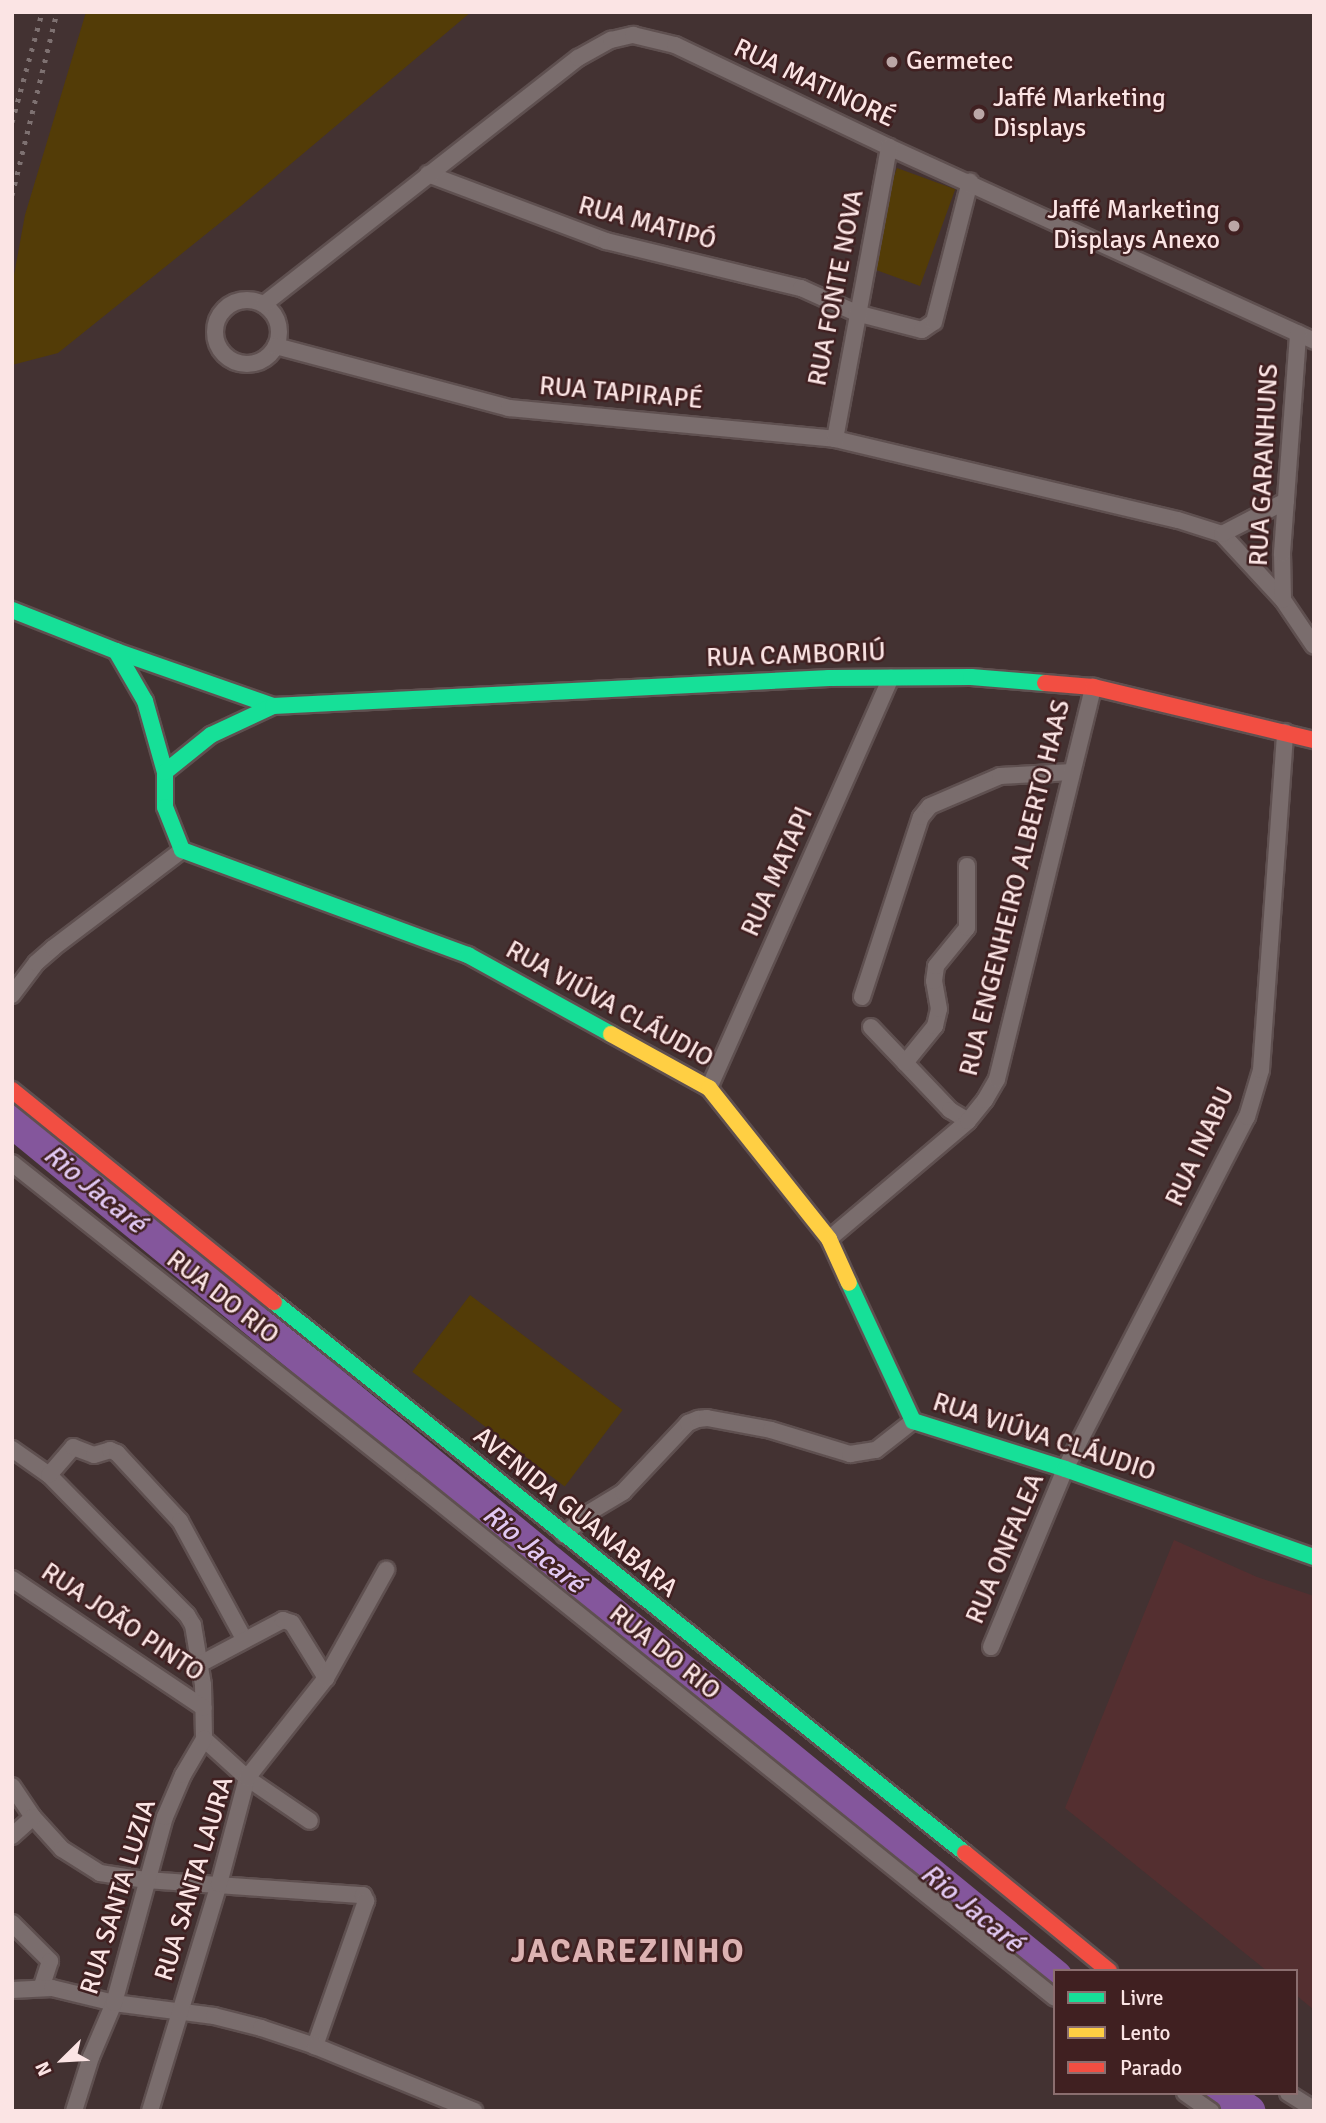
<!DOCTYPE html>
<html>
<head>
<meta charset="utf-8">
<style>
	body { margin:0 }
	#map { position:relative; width:1326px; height:2123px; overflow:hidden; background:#433232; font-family:Signika,sans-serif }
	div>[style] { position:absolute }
	.built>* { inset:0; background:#542f30 }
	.green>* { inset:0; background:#533c07; transform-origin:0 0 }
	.river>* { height:33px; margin:-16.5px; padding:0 16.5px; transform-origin:16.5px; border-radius:16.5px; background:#84569c }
	.roads { filter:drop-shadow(2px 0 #5f5050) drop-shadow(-2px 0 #5f5050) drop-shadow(0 2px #5f5050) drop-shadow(0 -2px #5f5050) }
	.street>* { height:16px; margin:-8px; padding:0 8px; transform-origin:8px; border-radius:8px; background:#7a6d6d }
	.street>.ring { margin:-8px; padding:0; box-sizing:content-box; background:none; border:16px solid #7a6d6d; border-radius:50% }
	.fast>* { height:16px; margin:-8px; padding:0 8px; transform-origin:8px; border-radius:8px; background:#16e098 }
	.slow>* { height:16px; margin:-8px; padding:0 8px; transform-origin:8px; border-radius:8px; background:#ffcf43 }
	.jam>* { height:16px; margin:-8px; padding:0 8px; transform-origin:8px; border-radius:8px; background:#f24e42 }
	.rail>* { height:5px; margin-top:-2.5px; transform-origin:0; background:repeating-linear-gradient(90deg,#7e7171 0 3.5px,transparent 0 10.5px) }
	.dots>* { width:19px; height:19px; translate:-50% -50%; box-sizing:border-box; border:4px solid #402021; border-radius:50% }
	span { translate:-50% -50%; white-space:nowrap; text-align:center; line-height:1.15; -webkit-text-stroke:5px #402021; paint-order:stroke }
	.poi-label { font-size:26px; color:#fbe4e4 }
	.left { translate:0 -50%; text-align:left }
	.right { translate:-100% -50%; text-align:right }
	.street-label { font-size:26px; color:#fbe4e4 }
	.water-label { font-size:28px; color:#e1c8f2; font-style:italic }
	.district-label { font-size:33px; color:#dcb2b2; font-weight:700; letter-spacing:2px }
	.frame { position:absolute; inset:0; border:14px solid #fbe4e4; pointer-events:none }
	.legend { position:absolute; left:1053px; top:1969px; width:245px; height:126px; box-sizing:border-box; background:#402021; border:2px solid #8b6e6f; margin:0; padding:9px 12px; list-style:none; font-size:21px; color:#fbe4e4 }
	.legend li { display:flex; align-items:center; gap:14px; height:35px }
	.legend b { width:35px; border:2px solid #8b6e6f }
	.north { position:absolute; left:28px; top:2025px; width:70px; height:70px; -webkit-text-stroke:5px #402021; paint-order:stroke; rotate:246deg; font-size:19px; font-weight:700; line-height:28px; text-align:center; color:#fbe4e4 }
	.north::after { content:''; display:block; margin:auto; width:24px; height:32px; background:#fbe4e4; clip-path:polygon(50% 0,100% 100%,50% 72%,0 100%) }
</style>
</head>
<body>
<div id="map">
	<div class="built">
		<div style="clip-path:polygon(1174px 1540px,1257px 1577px,1314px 1596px,1314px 2010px,1296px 1995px,1296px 1971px,1267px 1971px,1065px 1808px)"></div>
	</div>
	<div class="green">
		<div style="clip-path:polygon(86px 12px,471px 12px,241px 206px,58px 353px,12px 365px,12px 286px,25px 215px)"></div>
		<div style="left:897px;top:168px;width:62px;height:103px;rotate:20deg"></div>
		<div style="left:470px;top:1295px;width:191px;height:96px;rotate:37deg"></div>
	</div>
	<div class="river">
		<div style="left:12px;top:1121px;width:1349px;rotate:39.34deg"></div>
		<div style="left:1222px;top:2093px;width:32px;rotate:34deg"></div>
	</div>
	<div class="roads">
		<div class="street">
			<div style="left:428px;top:174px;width:190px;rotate:20.6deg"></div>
			<div style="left:606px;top:241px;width:201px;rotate:13.6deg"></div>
			<div style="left:801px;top:288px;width:60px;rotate:24.4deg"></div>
			<div style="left:856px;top:313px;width:68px;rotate:14.4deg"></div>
			<div style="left:922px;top:330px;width:14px;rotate:-34deg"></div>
			<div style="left:934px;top:322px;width:145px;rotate:-75.6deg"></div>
			<div class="ring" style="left:215px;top:300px;width:48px;height:48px"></div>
			<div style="left:264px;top:304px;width:399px;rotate:-38.1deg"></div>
			<div style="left:578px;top:58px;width:38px;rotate:-29deg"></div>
			<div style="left:611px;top:40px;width:23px;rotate:-13deg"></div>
			<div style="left:633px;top:35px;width:43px;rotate:13.4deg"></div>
			<div style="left:675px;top:45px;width:237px;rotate:25.5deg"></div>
			<div style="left:889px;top:147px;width:467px;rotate:24.5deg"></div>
			<div style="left:276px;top:346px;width:241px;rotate:14.9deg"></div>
			<div style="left:509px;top:408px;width:327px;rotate:5.4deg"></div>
			<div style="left:835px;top:439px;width:352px;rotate:13.3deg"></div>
			<div style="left:1178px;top:520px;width:46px;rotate:17.7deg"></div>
			<div style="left:1222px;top:534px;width:90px;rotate:47.3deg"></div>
			<div style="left:1283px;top:600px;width:55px;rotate:56deg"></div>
			<div style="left:835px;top:439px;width:297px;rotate:-79.5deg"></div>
			<div style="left:1222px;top:534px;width:72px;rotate:-27.3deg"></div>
			<div style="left:1283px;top:600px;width:47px;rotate:-91.2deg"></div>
			<div style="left:1282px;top:553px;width:220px;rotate:-85.8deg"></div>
			<div style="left:12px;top:995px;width:40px;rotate:-53deg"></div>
			<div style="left:36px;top:963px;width:23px;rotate:-41deg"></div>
			<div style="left:53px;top:948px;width:162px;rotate:-37.2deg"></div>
			<div style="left:862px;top:997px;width:189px;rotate:-71.9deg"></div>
			<div style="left:921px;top:817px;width:14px;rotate:-51deg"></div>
			<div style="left:930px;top:806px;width:76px;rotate:-23.2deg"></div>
			<div style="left:1000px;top:776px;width:72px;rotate:-3.2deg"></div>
			<div style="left:871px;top:1027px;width:115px;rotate:46.4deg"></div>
			<div style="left:950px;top:1110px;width:21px;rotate:31deg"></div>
			<div style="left:905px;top:1063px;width:48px;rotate:-51deg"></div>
			<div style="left:935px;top:1026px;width:17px;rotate:-77deg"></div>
			<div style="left:939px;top:1009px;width:28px;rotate:-100deg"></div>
			<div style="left:934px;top:981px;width:15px;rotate:-82deg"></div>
			<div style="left:936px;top:966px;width:49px;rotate:-50.8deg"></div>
			<div style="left:967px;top:928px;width:62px;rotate:-90deg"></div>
			<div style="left:709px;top:1088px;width:449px;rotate:-66.1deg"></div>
			<div style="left:12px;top:1163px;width:512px;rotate:38.42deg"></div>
			<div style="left:413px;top:1481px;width:824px;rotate:38.84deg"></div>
			<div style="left:829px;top:1239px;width:182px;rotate:-40.3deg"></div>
			<div style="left:968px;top:1121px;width:27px;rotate:-51deg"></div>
			<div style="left:985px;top:1100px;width:24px;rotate:-60deg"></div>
			<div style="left:997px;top:1079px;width:404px;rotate:-76.2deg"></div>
			<div style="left:12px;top:1449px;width:45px;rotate:35.1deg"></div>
			<div style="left:49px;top:1475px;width:197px;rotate:45.4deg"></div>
			<div style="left:187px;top:1615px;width:12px;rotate:59deg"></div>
			<div style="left:193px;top:1625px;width:61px;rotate:80.5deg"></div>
			<div style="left:203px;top:1685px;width:54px;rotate:88.9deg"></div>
			<div style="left:204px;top:1739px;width:58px;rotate:42.2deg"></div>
			<div style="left:247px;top:1778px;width:76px;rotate:34.3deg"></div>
			<div style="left:49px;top:1475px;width:37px;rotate:-49deg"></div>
			<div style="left:73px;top:1447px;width:22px;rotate:21deg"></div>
			<div style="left:94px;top:1455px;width:17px;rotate:-17deg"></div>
			<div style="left:110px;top:1450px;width:8px;rotate:23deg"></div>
			<div style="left:117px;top:1453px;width:93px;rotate:47.2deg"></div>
			<div style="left:180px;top:1521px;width:134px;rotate:61.5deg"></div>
			<div style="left:564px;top:1535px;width:35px;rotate:-41deg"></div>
			<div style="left:590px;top:1512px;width:39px;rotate:-31deg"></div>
			<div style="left:623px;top:1492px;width:95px;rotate:-46.7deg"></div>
			<div style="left:688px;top:1423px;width:11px;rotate:-22deg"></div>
			<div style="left:698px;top:1419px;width:9px;rotate:-6deg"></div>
			<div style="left:707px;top:1418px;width:65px;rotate:10.6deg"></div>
			<div style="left:771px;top:1430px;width:83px;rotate:16.9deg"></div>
			<div style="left:850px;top:1454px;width:26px;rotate:-9deg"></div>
			<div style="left:876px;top:1450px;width:47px;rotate:-38.1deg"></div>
			<div style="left:12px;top:1579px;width:231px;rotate:33.9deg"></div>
			<div style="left:991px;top:1647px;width:193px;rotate:-67.4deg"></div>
			<div style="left:1065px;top:1469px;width:396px;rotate:-62.7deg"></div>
			<div style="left:1247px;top:1117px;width:49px;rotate:-73.4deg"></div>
			<div style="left:1261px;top:1070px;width:339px;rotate:-85.9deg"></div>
			<div style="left:200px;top:1664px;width:94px;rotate:-27.9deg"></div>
			<div style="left:283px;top:1620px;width:9px;rotate:18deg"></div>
			<div style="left:292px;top:1623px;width:65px;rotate:58.3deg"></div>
			<div style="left:12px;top:1786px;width:37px;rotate:56deg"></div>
			<div style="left:33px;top:1817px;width:43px;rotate:47.8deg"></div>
			<div style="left:62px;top:1849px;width:45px;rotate:32.3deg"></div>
			<div style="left:100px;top:1873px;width:47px;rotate:8.7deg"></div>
			<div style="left:146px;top:1880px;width:218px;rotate:4deg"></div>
			<div style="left:363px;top:1895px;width:7px;rotate:63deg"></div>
			<div style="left:366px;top:1901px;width:154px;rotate:109.4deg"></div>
			<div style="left:12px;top:1836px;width:28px;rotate:-42deg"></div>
			<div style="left:12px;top:1923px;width:54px;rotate:45deg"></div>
			<div style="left:50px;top:1961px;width:28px;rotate:108deg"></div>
			<div style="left:12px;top:1990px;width:40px;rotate:-2.9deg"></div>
			<div style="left:52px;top:1988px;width:64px;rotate:13.6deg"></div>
			<div style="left:114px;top:2003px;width:101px;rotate:7.4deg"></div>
			<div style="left:214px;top:2016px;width:49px;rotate:14.3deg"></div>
			<div style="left:261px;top:2028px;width:57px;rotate:18.4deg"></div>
			<div style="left:315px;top:2046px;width:172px;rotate:22.2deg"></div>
			<div style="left:1185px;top:2093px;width:32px;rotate:35deg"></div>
			<div style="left:1288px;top:2093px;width:31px;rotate:32deg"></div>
			<div style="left:74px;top:2111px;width:57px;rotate:-72.5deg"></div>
			<div style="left:91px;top:2057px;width:59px;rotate:-66.9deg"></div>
			<div style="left:114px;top:2003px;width:193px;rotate:-74.7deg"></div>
			<div style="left:165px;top:1817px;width:46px;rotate:-66.8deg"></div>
			<div style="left:183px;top:1775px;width:42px;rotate:-59.7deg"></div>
			<div style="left:150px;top:2111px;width:237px;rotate:-73.1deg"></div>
			<div style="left:219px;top:1884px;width:110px;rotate:-75.2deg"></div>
			<div style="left:247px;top:1778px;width:127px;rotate:-51.7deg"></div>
			<div style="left:326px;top:1678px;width:124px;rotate:-60.9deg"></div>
		</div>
		<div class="fast">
			<div style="left:12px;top:610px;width:112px;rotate:21.5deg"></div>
			<div style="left:116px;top:651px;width:166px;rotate:19.3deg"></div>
			<div style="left:116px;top:651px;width:58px;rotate:59.9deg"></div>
			<div style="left:145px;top:701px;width:74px;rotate:74.3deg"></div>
			<div style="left:165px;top:772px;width:35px;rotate:90deg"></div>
			<div style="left:165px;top:807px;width:46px;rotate:68.4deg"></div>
			<div style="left:182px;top:850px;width:305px;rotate:20.2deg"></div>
			<div style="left:468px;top:955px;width:163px;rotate:28.9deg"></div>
			<div style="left:165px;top:772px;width:59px;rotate:-38.8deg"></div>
			<div style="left:211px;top:735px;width:68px;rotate:-25.1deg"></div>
			<div style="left:273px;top:706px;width:557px;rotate:-2.88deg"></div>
			<div style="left:829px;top:678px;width:142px;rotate:-0.4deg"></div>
			<div style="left:971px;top:677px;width:74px;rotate:4.6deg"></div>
			<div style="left:849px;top:1283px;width:152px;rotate:65.1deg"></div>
			<div style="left:913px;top:1421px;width:159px;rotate:17.5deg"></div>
			<div style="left:1065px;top:1469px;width:264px;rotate:19.5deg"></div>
			<div style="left:274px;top:1302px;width:884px;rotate:38.57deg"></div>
		</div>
		<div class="slow">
			<div style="left:611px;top:1034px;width:112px;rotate:28.9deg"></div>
			<div style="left:709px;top:1088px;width:193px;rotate:51.5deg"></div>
			<div style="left:829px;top:1239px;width:48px;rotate:65.6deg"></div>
		</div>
		<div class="jam">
			<div style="left:1045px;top:683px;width:48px;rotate:4.8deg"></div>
			<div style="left:1093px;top:687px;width:227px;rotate:13.5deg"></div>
			<div style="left:12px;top:1090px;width:337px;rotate:39deg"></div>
			<div style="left:965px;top:1853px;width:186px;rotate:39.3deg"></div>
		</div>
	</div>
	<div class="rail">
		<div style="left:12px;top:122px;width:114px;rotate:-74.7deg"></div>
		<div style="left:12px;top:195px;width:188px;rotate:-76.2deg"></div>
	</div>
	<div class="dots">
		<div style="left:892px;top:62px;background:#bba6a6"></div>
		<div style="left:979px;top:114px;background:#bba6a6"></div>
		<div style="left:1234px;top:226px;background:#bba6a6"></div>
	</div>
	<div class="poi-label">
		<span class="left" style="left:906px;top:62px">Germetec</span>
		<span class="left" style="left:993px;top:114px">Jaffé Marketing<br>Displays</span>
		<span class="right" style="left:1220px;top:226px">Jaffé Marketing<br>Displays Anexo</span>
	</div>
	<div class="street-label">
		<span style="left:814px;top:84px;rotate:25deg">RUA MATINORÉ</span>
		<span style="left:647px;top:224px;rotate:15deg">RUA MATIPÓ</span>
		<span style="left:837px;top:288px;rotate:-79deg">RUA FONTE NOVA</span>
		<span style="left:621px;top:394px;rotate:5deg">RUA TAPIRAPÉ</span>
		<span style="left:1265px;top:465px;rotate:-87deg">RUA GARANHUNS</span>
		<span style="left:796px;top:656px;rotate:-2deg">RUA CAMBORIÚ</span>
		<span style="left:778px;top:872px;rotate:-66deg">RUA MATAPI</span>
		<span style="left:1016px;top:888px;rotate:-76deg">RUA ENGENHEIRO ALBERTO HAAS</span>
		<span style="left:609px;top:1005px;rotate:29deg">RUA VIÚVA CLÁUDIO</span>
		<span style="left:1201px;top:1147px;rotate:-65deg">RUA INABU</span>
		<span style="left:222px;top:1298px;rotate:38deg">RUA DO RIO</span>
		<span style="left:1044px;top:1438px;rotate:18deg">RUA VIÚVA CLÁUDIO</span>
		<span style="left:575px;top:1513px;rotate:39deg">AVENIDA GUANABARA</span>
		<span style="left:1006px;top:1549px;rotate:-67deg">RUA ONFALEA</span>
		<span style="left:122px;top:1623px;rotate:34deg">RUA JOÃO PINTO</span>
		<span style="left:664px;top:1653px;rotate:39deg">RUA DO RIO</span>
		<span style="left:195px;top:1879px;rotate:-73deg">RUA SANTA LAURA</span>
		<span style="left:119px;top:1897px;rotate:-73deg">RUA SANTA LUZIA</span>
	</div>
	<div class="water-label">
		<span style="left:95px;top:1189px;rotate:39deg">Rio Jacaré</span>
		<span style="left:534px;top:1549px;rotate:39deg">Rio Jacaré</span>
		<span style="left:972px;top:1908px;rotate:39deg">Rio Jacaré</span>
	</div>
	<div class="district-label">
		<span style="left:628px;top:1952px">JACAREZINHO</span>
	</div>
	<div class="frame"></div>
	<ul class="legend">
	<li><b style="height:9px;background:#16e098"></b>Livre</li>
	<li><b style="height:9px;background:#ffcf43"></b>Lento</li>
	<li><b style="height:9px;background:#f24e42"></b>Parado</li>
	</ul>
	<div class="north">N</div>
</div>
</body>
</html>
